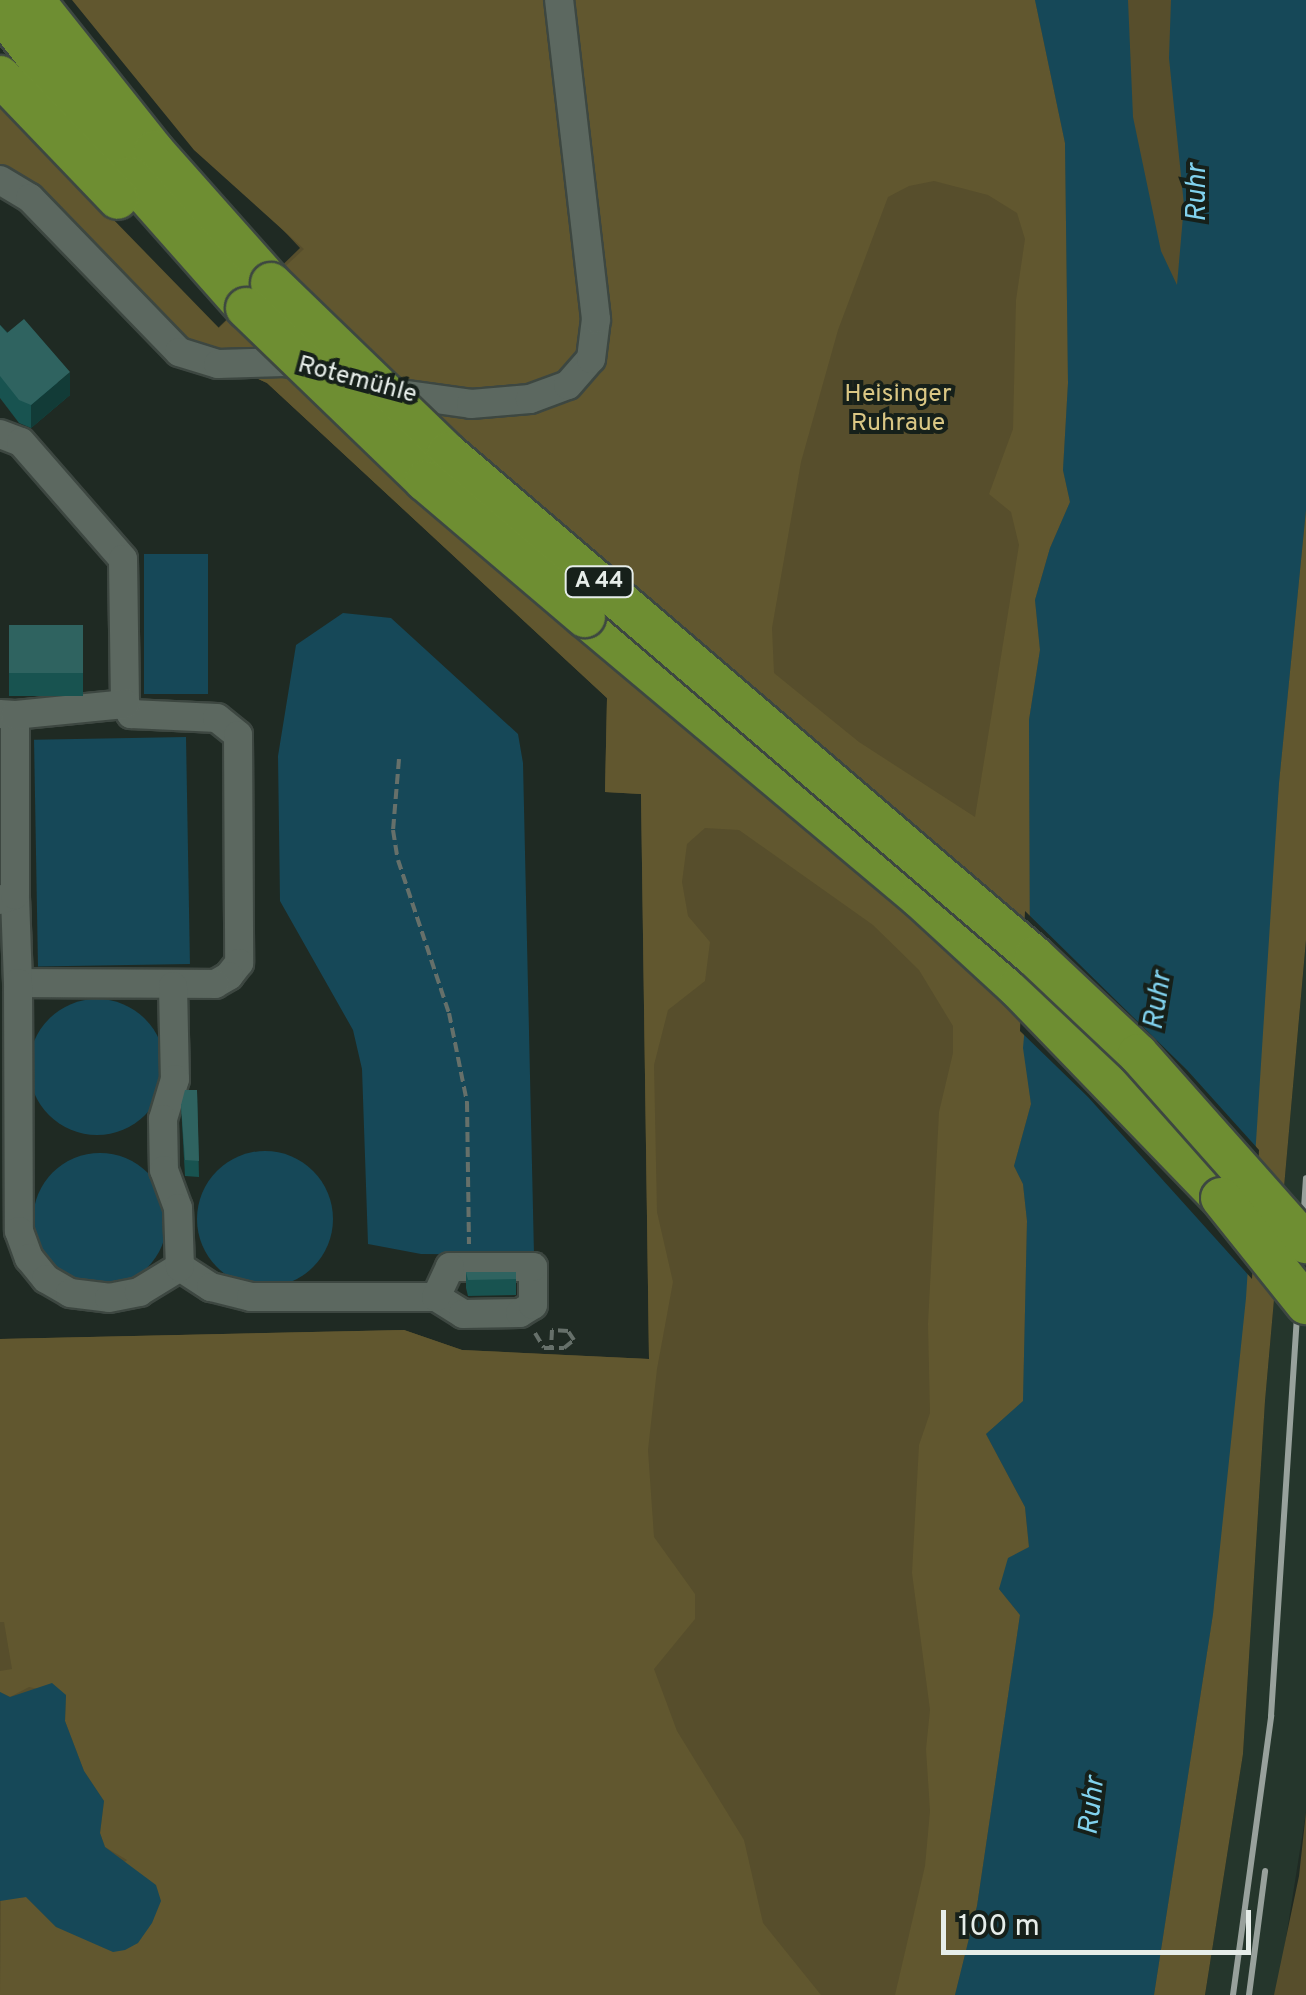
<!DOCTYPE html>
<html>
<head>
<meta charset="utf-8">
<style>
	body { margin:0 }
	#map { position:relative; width:1306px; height:1995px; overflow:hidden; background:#1f2a23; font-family:Overpass,sans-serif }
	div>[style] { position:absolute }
	.built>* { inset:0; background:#25362c }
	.green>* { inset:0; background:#574e2c }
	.forest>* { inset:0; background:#61572f }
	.water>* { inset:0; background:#164858; transform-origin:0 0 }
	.round { border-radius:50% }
	.pier>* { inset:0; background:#1f2a23 }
	.path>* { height:4px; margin-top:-2px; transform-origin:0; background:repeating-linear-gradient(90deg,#66706a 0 10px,transparent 0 15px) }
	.roads { filter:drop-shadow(2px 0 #3d4741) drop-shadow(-2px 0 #3d4741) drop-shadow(0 2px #3d4741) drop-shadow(0 -2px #3d4741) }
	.minor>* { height:28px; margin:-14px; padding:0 14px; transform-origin:14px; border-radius:14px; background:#5c6860 }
	.highway>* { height:40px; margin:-20px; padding:0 20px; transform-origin:20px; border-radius:20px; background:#6e8e32 }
	.rail>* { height:6px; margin:-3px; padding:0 3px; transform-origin:3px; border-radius:3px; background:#98a19c }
	.bridges { filter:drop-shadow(2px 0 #3d4741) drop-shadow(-2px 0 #3d4741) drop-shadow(0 2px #3d4741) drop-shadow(0 -2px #3d4741) }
	.highway-bridge>* { height:40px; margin:-20px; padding:0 20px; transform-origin:20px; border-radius:20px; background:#6e8e32 }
	.wall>* { inset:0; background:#185350; transform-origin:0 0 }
	.shaded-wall>* { inset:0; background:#123b37 }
	.building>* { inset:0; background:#2f6360; transform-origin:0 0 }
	span { translate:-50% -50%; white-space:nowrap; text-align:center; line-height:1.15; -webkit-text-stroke:8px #16201a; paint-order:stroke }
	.shield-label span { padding:2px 8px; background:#16201a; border:2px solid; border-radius:8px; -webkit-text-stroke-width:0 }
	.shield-label { font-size:22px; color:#e6ede9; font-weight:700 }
	.street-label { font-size:25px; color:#e6ede9 }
	.park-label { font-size:25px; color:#dac784 }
	.water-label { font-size:28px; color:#81d2ee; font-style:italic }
	.scale { position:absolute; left:941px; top:1910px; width:310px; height:45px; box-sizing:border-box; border:5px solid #e6ede9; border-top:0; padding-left:12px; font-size:30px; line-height:35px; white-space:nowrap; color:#e6ede9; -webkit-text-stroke:8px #16201a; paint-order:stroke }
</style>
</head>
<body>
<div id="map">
	<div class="built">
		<div style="clip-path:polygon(1306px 940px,1306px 1812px,1277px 1995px,1205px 1995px,1243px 1754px,1265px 1401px)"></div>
	</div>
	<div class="green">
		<div style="clip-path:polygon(86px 0,1306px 0,1306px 903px,1202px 1995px,0 1995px,0 1339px,404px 1330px,462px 1350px,649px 1359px,641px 794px,605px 792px,607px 698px,267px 383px,252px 376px,191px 371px,180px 365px,300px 248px,206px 148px)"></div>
		<div style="clip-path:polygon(1306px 1812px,1306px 1995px,1274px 1995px,1299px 1876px)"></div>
	</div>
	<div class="forest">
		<div style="clip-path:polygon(evenodd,72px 0,1035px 0,1065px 143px,1068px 383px,1063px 470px,1070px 502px,1050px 548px,1035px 600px,1040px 650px,1029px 720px,1030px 968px,1024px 1048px,1031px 1104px,1014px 1166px,1023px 1184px,1027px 1221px,1023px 1402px,986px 1434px,1025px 1507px,1029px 1547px,999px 1589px,1020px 1615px,977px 1906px,955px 1995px,895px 1995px,925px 1866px,930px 1811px,926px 1749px,930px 1710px,912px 1573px,919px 1445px,930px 1413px,928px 1324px,939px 1112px,953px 1053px,953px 1026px,919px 970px,873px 925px,739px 830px,705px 828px,687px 844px,682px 882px,688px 916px,710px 942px,705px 981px,668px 1010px,654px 1065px,657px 1212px,673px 1282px,657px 1369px,648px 1450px,654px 1537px,695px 1594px,695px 1619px,654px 1669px,677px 1731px,744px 1840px,763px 1923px,821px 1995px,0 1995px,1px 1899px,26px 1897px,56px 1927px,127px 1860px,105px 1847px,100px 1833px,104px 1801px,84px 1771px,65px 1721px,66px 1695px,29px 1687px,10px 1697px,0 1692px,0 1671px,12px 1669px,4px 1622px,0 1622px,0 1339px,404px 1330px,462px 1350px,649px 1359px,641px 794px,605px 792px,607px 698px,267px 383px,252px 376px,191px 371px,180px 365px,0 169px,0 103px,219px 328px,304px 249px,194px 150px,72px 0,934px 181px,988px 195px,1017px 213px,1025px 239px,1016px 300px,1013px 429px,989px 494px,1011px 512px,1019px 545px,975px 817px,859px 742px,774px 673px,772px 628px,801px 462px,838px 330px,888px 197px,909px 186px,934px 181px)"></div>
		<div style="clip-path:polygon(1306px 510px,1306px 940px,1265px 1401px,1243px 1754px,1205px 1995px,1154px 1995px,1213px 1614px,1279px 783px)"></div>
	</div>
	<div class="water">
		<div style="clip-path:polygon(1035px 0,1128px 0,1133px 117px,1161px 251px,1177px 285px,1184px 205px,1169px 58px,1171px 0,1306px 0,1306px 510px,1279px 783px,1246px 1298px,1213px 1614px,1154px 1995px,955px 1995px,977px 1906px,1020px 1615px,999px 1589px,1008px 1558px,1029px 1547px,1025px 1507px,986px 1434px,1023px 1401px,1027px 1221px,1023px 1184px,1014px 1166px,1031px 1104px,1023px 1048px,1030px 968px,1029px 720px,1040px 650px,1035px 600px,1050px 548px,1070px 502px,1063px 470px,1068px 383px,1065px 143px)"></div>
		<div style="left:208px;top:554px;width:140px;height:64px;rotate:90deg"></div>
		<div style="clip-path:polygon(343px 613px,391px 618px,518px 734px,523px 763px,534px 1255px,421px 1254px,368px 1244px,362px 1069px,353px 1030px,280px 901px,278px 756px,296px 645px)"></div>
		<div style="left:186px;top:737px;width:227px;height:152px;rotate:89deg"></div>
		<div class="round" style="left:29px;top:999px;width:136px;height:136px"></div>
		<div class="round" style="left:197px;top:1151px;width:136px;height:136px"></div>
		<div class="round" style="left:33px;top:1153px;width:134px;height:134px"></div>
		<div style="clip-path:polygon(52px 1683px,66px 1695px,65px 1721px,84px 1771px,104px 1801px,100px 1833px,105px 1847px,156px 1885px,161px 1901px,152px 1923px,138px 1943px,125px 1950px,113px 1952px,56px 1927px,26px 1897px,0 1901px,0 1692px,10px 1697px)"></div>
	</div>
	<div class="pier">
		<div style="clip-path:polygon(1025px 911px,1187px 1070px,1259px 1150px,1252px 1279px,1088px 1097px,1020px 1031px)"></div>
	</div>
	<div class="path">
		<div style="left:399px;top:759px;width:71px;rotate:94.8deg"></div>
		<div style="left:393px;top:830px;width:30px;rotate:81deg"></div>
		<div style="left:398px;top:860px;width:161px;rotate:71.6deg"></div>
		<div style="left:449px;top:1013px;width:91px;rotate:78.6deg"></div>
		<div style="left:467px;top:1102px;width:142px;rotate:89.2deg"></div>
		<div style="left:535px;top:1333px;width:17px;rotate:59deg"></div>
		<div style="left:544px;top:1348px;width:20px"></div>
		<div style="left:564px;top:1348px;width:13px;rotate:-39deg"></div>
		<div style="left:574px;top:1340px;width:11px;rotate:-124deg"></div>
		<div style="left:568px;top:1331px;width:16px;rotate:-176deg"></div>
		<div style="left:552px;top:1330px;width:18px;rotate:93deg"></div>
	</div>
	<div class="roads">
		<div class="minor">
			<div style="left:0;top:180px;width:35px;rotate:31deg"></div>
			<div style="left:30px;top:198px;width:214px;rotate:45.9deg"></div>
			<div style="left:179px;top:352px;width:41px;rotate:17.1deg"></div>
			<div style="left:218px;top:364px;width:66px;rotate:-1.7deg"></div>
			<div style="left:284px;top:362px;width:23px;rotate:7deg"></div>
			<div style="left:386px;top:392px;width:86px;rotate:8deg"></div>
			<div style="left:471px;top:404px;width:59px;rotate:-4.8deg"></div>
			<div style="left:530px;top:399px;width:40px;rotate:-20.2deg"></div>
			<div style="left:568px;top:385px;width:35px;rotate:-49deg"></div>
			<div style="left:591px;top:359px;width:40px;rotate:-82.9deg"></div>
			<div style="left:596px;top:319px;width:321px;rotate:-96.6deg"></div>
			<div style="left:0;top:434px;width:22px;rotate:21deg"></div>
			<div style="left:21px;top:442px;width:155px;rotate:48.9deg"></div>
			<div style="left:123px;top:559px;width:145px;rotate:89.2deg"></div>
			<div style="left:125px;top:704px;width:12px;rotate:59deg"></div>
			<div style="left:131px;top:714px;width:86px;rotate:2.7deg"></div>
			<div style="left:217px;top:718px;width:27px;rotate:39deg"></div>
			<div style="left:238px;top:735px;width:228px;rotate:89.7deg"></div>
			<div style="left:239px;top:963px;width:16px;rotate:128deg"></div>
			<div style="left:229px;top:976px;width:16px;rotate:150deg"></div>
			<div style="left:215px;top:984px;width:197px;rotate:-179.7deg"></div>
			<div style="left:18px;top:983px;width:88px;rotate:-92deg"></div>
			<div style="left:15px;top:895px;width:16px;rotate:162deg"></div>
			<div style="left:0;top:714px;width:15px;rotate:4deg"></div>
			<div style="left:15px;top:715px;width:180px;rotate:90deg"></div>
			<div style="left:15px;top:715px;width:111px;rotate:-5.7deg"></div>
			<div style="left:18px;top:983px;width:248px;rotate:89.8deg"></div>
			<div style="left:19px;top:1231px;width:29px;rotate:70deg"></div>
			<div style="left:29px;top:1258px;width:27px;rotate:51deg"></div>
			<div style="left:46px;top:1279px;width:28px;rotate:30deg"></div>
			<div style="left:70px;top:1293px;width:39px;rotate:7deg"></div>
			<div style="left:109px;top:1298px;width:31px;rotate:-11deg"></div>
			<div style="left:139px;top:1292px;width:48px;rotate:-31.4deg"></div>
			<div style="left:180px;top:1267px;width:37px;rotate:33deg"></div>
			<div style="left:211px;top:1287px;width:41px;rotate:14deg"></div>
			<div style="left:251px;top:1297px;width:185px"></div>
			<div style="left:436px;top:1297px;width:32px;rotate:32deg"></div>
			<div style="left:463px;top:1314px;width:57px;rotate:-1deg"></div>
			<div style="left:520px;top:1313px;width:15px;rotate:-32deg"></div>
			<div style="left:533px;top:1305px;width:38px;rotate:-90deg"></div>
			<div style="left:533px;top:1267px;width:83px;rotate:180deg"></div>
			<div style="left:450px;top:1267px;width:33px;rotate:115deg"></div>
			<div style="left:173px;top:986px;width:93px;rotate:88.8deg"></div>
			<div style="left:175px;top:1079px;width:42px;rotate:106.7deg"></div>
			<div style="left:163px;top:1119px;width:51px;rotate:88.9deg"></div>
			<div style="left:164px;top:1170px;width:40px;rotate:69.8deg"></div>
			<div style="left:178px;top:1208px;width:59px;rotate:88.1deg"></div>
		</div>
		<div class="highway">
			<div style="left:34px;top:0;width:193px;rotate:51.5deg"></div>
			<div style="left:154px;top:151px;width:176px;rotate:48.4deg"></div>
			<div style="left:0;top:10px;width:212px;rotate:52.1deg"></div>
			<div style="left:130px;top:177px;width:175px;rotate:48.5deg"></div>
			<div style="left:0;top:76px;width:170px;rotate:46.2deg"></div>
			<div style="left:585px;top:617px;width:437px;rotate:40deg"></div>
			<div style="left:920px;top:898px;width:133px;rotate:42.6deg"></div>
			<div style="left:1018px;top:988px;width:292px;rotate:46deg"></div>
		</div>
	</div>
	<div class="rail">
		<div style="left:1233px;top:1995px;width:282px;rotate:-82.2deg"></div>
		<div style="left:1271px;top:1716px;width:539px;rotate:-86.28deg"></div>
		<div style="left:1249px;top:1995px;width:125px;rotate:-82.6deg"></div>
	</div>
	<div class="bridges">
		<div class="highway-bridge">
			<div style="left:271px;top:283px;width:245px;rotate:44deg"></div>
			<div style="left:447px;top:453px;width:774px;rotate:40.6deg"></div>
			<div style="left:1035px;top:957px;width:141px;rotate:43.3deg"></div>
			<div style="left:1138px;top:1054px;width:253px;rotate:48.4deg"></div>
			<div style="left:246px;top:308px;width:249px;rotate:44deg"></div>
			<div style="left:425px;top:481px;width:210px;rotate:40.4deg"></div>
			<div style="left:1221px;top:1198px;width:136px;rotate:51.3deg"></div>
		</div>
	</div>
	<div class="wall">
		<div style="clip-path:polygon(0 325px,70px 395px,31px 428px,19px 423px,0 398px)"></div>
		<div style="left:9px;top:625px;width:74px;height:71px"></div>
		<div style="clip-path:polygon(197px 1090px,199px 1177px,185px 1176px,181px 1105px)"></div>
		<div style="clip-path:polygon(466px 1272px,516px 1272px,516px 1295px,468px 1296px,466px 1288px)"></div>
	</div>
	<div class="shaded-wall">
		<div style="clip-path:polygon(70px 372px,70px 395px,31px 428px,31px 405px)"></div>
	</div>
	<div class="building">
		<div style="clip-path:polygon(24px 319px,70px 372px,31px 405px,19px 400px,0 376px,0 325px,7px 333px)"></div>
		<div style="left:9px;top:625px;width:74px;height:48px"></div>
		<div style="clip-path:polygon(185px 1090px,197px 1090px,199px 1161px,185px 1160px,181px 1105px)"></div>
		<div style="clip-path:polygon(466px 1272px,516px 1272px,516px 1279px,468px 1280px)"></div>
	</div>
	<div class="shield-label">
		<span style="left:599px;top:582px">A 44</span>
	</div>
	<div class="street-label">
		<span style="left:357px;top:381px;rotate:15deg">Rotemühle</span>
	</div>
	<div class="park-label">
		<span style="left:898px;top:410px">Heisinger<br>Ruhraue</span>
	</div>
	<div class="water-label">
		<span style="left:1198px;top:193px;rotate:-90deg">Ruhr</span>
		<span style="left:1159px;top:1001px;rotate:-81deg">Ruhr</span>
		<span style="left:1093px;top:1806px;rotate:-83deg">Ruhr</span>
	</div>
	<div class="scale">100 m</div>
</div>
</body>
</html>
